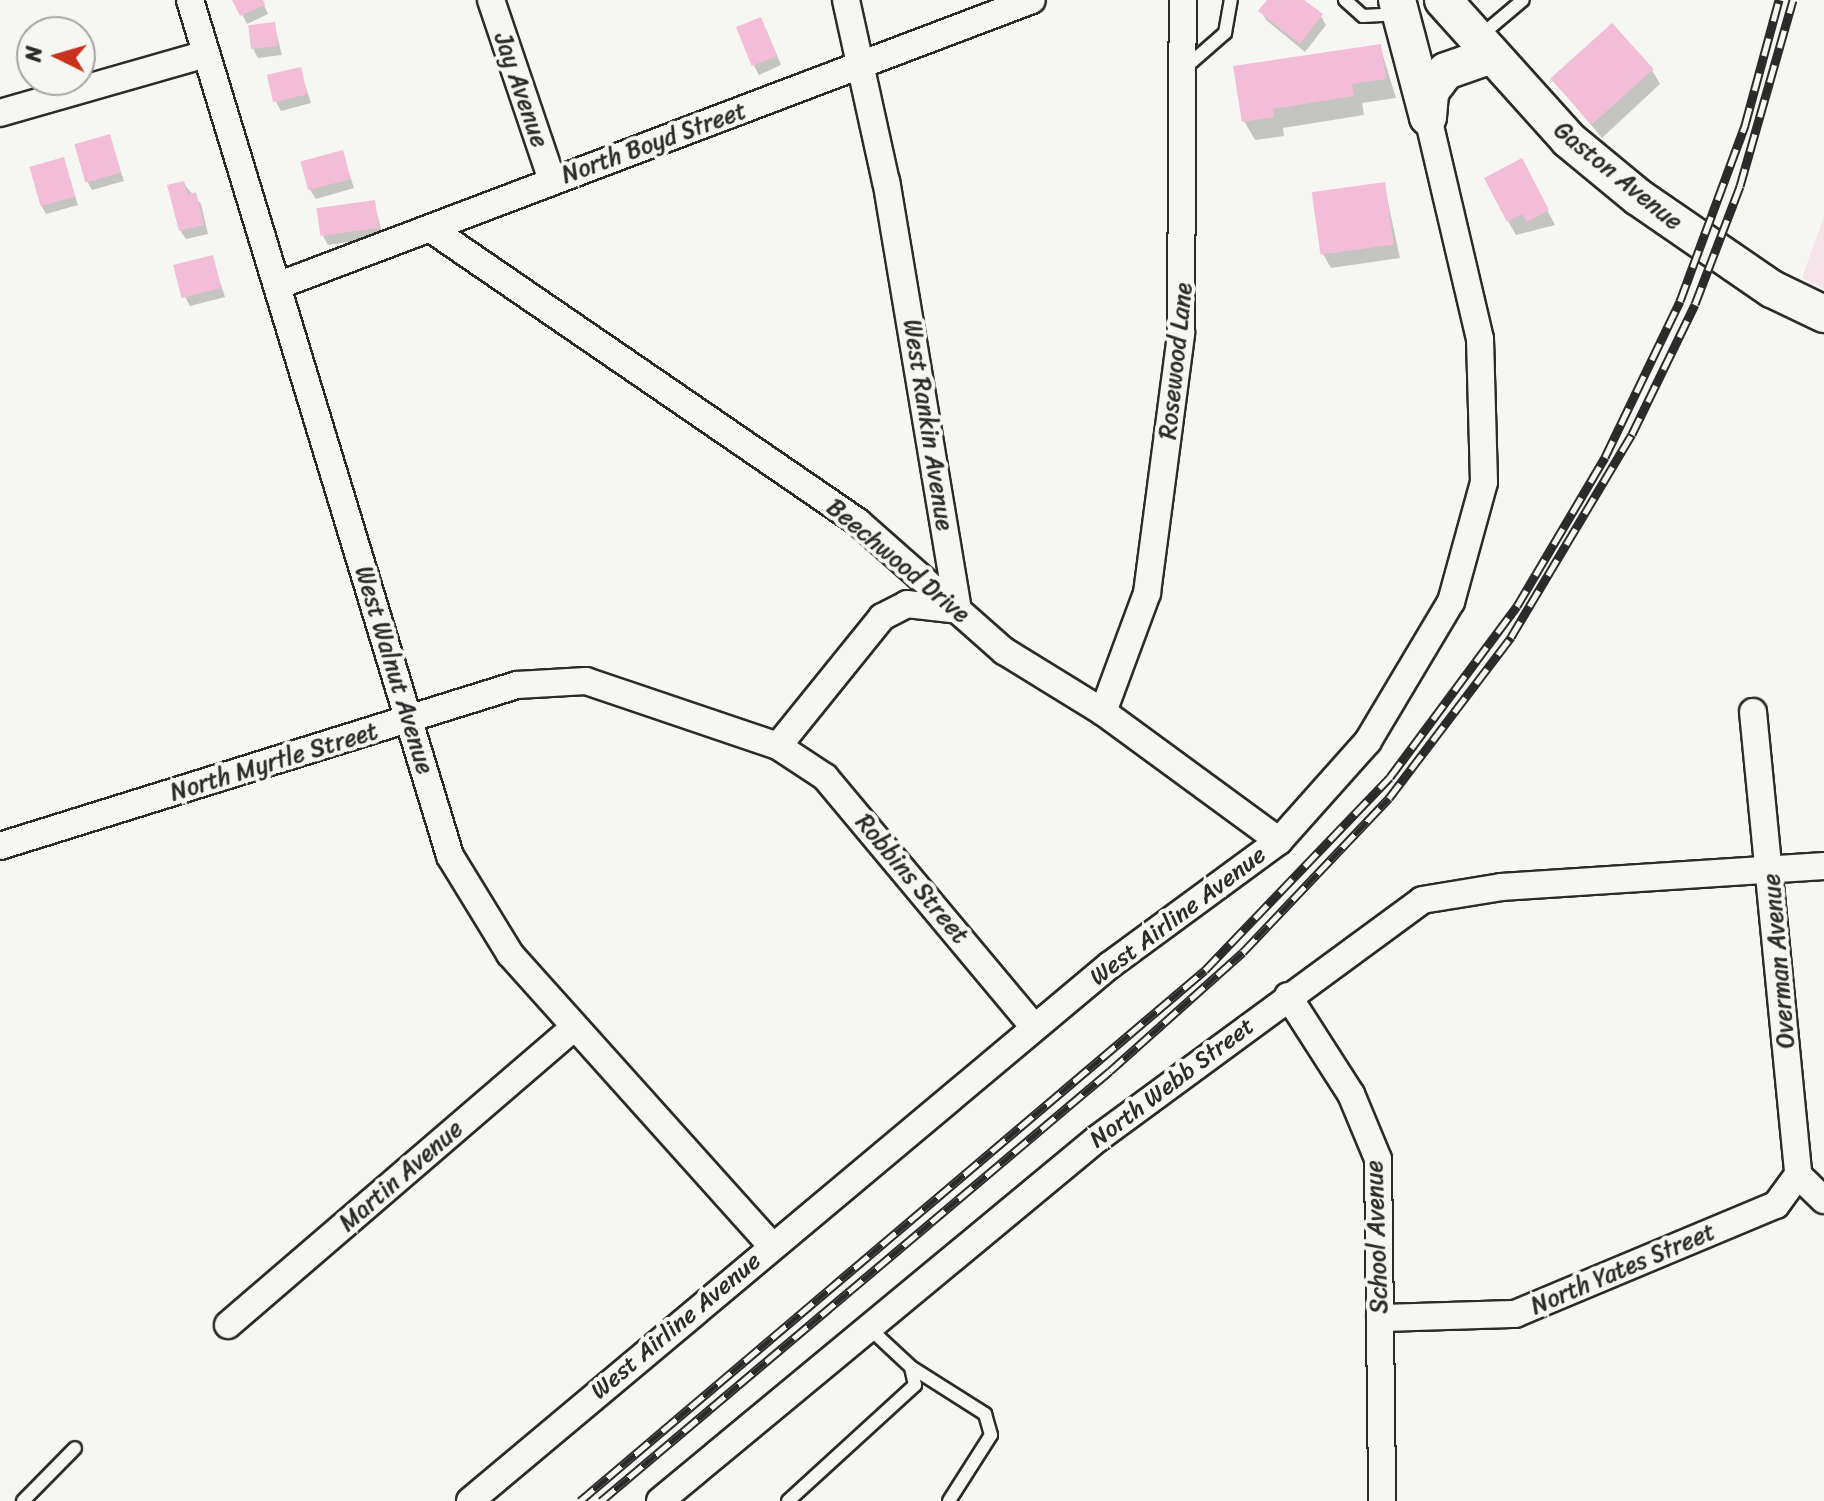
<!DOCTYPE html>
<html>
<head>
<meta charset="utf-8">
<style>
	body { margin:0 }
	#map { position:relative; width:1824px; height:1501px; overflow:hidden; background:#f6f6f2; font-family:Sriracha,sans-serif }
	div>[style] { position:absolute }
	.built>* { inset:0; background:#f5e5ea }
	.shadow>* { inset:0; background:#0003 }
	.building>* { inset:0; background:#f3bdd7; transform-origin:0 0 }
	.roads { filter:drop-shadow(2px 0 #2b2b2b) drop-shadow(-2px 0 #2b2b2b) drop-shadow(0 2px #2b2b2b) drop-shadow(0 -2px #2b2b2b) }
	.lane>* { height:12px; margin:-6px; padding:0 6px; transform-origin:6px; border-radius:6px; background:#f6f6f2 }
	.street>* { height:26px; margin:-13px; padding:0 13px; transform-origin:13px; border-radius:13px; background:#f6f6f2 }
	.secondary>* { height:36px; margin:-18px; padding:0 18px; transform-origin:18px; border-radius:18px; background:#f6f6f2 }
	.rail>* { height:9px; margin-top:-4.5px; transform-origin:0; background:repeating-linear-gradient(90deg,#f6f6f2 0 18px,#2b2b2b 0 36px); box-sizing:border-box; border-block:2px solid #2b2b2b }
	span { translate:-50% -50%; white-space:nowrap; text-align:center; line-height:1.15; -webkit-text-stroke:8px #f6f6f2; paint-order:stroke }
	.street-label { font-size:24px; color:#2b2b2b }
	.north { position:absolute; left:16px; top:16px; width:80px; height:80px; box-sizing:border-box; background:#f6f6f2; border:2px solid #a5a5a2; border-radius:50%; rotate:275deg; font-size:22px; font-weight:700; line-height:32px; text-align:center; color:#2b2b2b }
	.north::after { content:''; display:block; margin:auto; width:28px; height:36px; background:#c8321e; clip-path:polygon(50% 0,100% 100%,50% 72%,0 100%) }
</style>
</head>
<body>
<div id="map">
	<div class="built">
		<div style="clip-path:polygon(1824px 216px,1824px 289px,1802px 278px)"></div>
	</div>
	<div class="shadow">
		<div style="clip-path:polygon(235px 0,262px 0,268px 14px,247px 24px)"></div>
		<div style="clip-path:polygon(1269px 0,1301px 0,1321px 16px,1326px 25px,1305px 52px,1266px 20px,1261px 11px)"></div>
		<div style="clip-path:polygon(274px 24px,282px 55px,258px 58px,253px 49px)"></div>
		<div style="clip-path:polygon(766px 29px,781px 65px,759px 75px,754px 66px)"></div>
		<div style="clip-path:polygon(1380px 46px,1396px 98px,1362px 103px,1364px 115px,1283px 128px,1284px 136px,1255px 140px,1244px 121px)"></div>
		<div style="clip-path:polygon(300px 69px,311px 103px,281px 111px,276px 102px)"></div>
		<div style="clip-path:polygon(1652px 70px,1660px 84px,1602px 138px,1554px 81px)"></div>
		<div style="clip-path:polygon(109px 136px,124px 181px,92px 190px,87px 181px)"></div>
		<div style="clip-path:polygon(342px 152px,354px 188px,316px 199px,310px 190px)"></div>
		<div style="clip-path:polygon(63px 160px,78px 205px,46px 214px,41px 205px)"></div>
		<div style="clip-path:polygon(1529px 175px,1555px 225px,1516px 235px,1508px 221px)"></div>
		<div style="clip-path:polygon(183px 183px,201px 204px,208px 234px,186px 239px,180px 230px)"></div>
		<div style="clip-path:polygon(1384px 184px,1400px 258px,1331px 268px,1323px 254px)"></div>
		<div style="clip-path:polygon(374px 202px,383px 237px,328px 245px,323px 236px)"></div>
		<div style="clip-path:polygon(212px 258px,225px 297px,190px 306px,185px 297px)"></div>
	</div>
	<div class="building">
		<div style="clip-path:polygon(232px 0,263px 0,265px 5px,240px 16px)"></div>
		<div style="clip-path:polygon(1267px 0,1304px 0,1323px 14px,1300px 44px,1258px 11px)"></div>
		<div style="left:761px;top:17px;width:42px;height:27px;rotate:68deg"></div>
		<div style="left:275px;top:22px;width:24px;height:27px;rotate:83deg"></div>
		<div style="left:1612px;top:23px;width:62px;height:83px;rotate:48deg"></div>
		<div style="clip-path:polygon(1381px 44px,1386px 79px,1352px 84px,1354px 96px,1273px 109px,1274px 117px,1242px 122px,1233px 66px)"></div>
		<div style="left:301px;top:67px;width:28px;height:35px;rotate:77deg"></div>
		<div style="left:110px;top:134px;width:40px;height:37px;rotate:74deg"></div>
		<div style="left:343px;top:150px;width:30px;height:44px;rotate:75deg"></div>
		<div style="left:64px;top:157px;width:41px;height:36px;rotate:74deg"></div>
		<div style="clip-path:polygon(1522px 158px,1549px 210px,1527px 222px,1522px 214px,1507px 222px,1484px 178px)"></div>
		<div style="clip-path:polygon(184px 181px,188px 195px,196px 192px,204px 225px,179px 231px,167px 185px)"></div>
		<div style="left:1385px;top:182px;width:63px;height:74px;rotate:82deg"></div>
		<div style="left:375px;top:200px;width:28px;height:59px;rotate:82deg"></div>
		<div style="left:213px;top:255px;width:34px;height:41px;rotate:76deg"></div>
	</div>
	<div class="roads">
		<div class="lane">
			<div style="left:1345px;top:0;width:24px;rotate:42deg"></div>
			<div style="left:1363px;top:16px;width:33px;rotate:-3deg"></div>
			<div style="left:1479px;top:37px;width:57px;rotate:-40.1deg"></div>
			<div style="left:1186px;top:67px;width:52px;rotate:-41.1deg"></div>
			<div style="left:1225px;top:33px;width:34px;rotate:-80deg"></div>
			<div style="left:911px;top:1367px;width:88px;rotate:32.4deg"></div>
			<div style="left:985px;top:1414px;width:22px;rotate:74deg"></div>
			<div style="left:991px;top:1435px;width:78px;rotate:122.5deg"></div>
			<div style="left:23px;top:1501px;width:74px;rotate:-45.5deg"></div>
			<div style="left:788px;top:1501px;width:172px;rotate:-42.4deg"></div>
			<div style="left:915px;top:1385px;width:18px;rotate:-103deg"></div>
			<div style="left:911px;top:1367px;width:57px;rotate:-137.1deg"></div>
		</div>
		<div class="street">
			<div style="left:190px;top:0;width:895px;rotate:73.1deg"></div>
			<div style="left:450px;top:856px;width:115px;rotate:58.5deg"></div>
			<div style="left:510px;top:954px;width:391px;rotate:48.1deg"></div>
			<div style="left:491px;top:0;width:190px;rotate:71.3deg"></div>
			<div style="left:0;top:113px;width:214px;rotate:-16deg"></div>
			<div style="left:434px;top:231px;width:514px;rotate:34.46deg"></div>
			<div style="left:858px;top:522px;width:195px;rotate:41.5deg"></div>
			<div style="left:1004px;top:651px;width:116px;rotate:31.6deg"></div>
			<div style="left:1103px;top:712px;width:218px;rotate:36.2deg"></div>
			<div style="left:277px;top:286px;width:807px;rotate:-20.75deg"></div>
			<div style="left:1103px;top:712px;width:127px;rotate:-69.7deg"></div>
			<div style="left:1147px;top:593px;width:262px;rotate:-82.5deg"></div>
			<div style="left:1181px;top:333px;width:333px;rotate:-89.7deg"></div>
			<div style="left:1753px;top:712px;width:465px;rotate:84.4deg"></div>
			<div style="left:1798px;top:1175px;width:36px;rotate:44deg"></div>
			<div style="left:778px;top:746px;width:166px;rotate:-51.1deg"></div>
			<div style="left:882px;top:617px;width:28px;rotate:-27deg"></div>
			<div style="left:907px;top:604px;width:51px;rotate:6.7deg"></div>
			<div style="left:958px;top:610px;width:434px;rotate:-99.5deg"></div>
			<div style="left:886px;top:182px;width:186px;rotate:-102.4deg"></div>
			<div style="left:0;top:846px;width:541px;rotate:-17.3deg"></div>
			<div style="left:517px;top:685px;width:69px;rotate:-3.3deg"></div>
			<div style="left:586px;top:681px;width:203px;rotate:18.7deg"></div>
			<div style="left:778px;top:746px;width:56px;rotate:33.4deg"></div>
			<div style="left:825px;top:777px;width:326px;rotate:50.1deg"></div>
			<div style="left:1288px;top:996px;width:117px;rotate:57.3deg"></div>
			<div style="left:1351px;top:1094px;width:70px;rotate:67.4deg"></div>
			<div style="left:1378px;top:1159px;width:342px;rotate:89.3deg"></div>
			<div style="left:1380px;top:1318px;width:135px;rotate:-1.7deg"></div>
			<div style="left:1515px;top:1314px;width:283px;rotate:-22.7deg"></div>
			<div style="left:1776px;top:1205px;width:37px;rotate:-54deg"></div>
			<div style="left:228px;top:1325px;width:457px;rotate:-40.7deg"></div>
			<div style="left:470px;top:1501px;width:835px;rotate:-39.95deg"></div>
			<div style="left:1110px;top:965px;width:210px;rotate:-36.3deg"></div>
			<div style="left:1279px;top:841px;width:134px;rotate:-48.3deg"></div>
			<div style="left:1368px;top:741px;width:162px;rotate:-59.2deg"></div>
			<div style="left:1451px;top:602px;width:124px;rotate:-74.6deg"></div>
			<div style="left:1484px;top:482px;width:143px;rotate:-91.6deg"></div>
			<div style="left:1480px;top:339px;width:228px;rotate:-103.2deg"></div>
			<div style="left:660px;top:1501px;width:567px;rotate:-39.64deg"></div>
			<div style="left:1097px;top:1139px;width:403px;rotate:-36.3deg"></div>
			<div style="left:1422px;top:900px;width:80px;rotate:-9.3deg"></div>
			<div style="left:1501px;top:887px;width:324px;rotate:-3.7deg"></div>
		</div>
		<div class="secondary">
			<div style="left:1397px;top:0;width:121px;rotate:75.2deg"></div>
			<div style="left:1443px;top:0;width:188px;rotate:48deg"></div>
			<div style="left:1569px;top:140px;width:89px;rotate:39.6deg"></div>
			<div style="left:1638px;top:197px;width:163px;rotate:34.5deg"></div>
			<div style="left:1772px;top:289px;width:58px;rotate:25.7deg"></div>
			<div style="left:1428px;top:117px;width:25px;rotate:-85deg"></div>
			<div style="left:1430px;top:92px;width:26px;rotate:-53deg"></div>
			<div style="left:1446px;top:71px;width:46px;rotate:-19.2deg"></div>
		</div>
	</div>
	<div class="rail">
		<div style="left:580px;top:1501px;width:820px;rotate:-40.35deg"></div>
		<div style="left:1205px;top:970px;width:267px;rotate:-46.2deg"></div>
		<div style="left:1390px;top:777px;width:213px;rotate:-53.4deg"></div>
		<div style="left:1517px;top:606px;width:173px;rotate:-59.4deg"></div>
		<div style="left:1605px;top:457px;width:173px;rotate:-64.3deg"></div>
		<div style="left:1680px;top:301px;width:188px;rotate:-69.7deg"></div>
		<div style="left:1745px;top:125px;width:130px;rotate:-74.8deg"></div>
		<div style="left:601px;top:1501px;width:666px;rotate:-40.19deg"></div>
		<div style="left:1110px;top:1071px;width:178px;rotate:-41.8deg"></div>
		<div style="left:1243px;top:952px;width:212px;rotate:-46.5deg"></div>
		<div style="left:1389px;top:798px;width:202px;rotate:-52.8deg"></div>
		<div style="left:1511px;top:637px;width:236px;rotate:-59.2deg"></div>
		<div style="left:1632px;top:434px;width:144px;rotate:-64.1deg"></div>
		<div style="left:1695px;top:304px;width:126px;rotate:-69.1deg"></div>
		<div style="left:1740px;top:186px;width:193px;rotate:-74.1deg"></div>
	</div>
	<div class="street-label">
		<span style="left:521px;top:90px;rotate:71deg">Jay Avenue</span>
		<span style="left:654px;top:143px;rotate:-20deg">North Boyd Street</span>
		<span style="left:1618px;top:176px;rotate:39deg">Gaston Avenue</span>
		<span style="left:1176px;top:361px;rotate:-84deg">Rosewood Lane</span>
		<span style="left:928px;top:425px;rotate:81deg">West Rankin Avenue</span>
		<span style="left:898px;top:561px;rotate:40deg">Beechwood Drive</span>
		<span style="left:394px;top:670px;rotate:73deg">West Walnut Avenue</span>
		<span style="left:274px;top:762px;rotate:-17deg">North Myrtle Street</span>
		<span style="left:912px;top:879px;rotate:50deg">Robbins Street</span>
		<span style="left:1178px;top:916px;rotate:-37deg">West Airline Avenue</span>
		<span style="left:1779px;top:961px;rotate:-95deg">Overman Avenue</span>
		<span style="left:1172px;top:1083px;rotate:-37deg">North Webb Street</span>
		<span style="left:401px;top:1176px;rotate:-41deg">Martin Avenue</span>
		<span style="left:1377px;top:1237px;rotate:-92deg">School Avenue</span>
		<span style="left:1623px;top:1269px;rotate:-23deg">North Yates Street</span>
		<span style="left:676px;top:1326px;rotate:-40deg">West Airline Avenue</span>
	</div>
	<div class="north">N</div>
</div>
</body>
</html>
